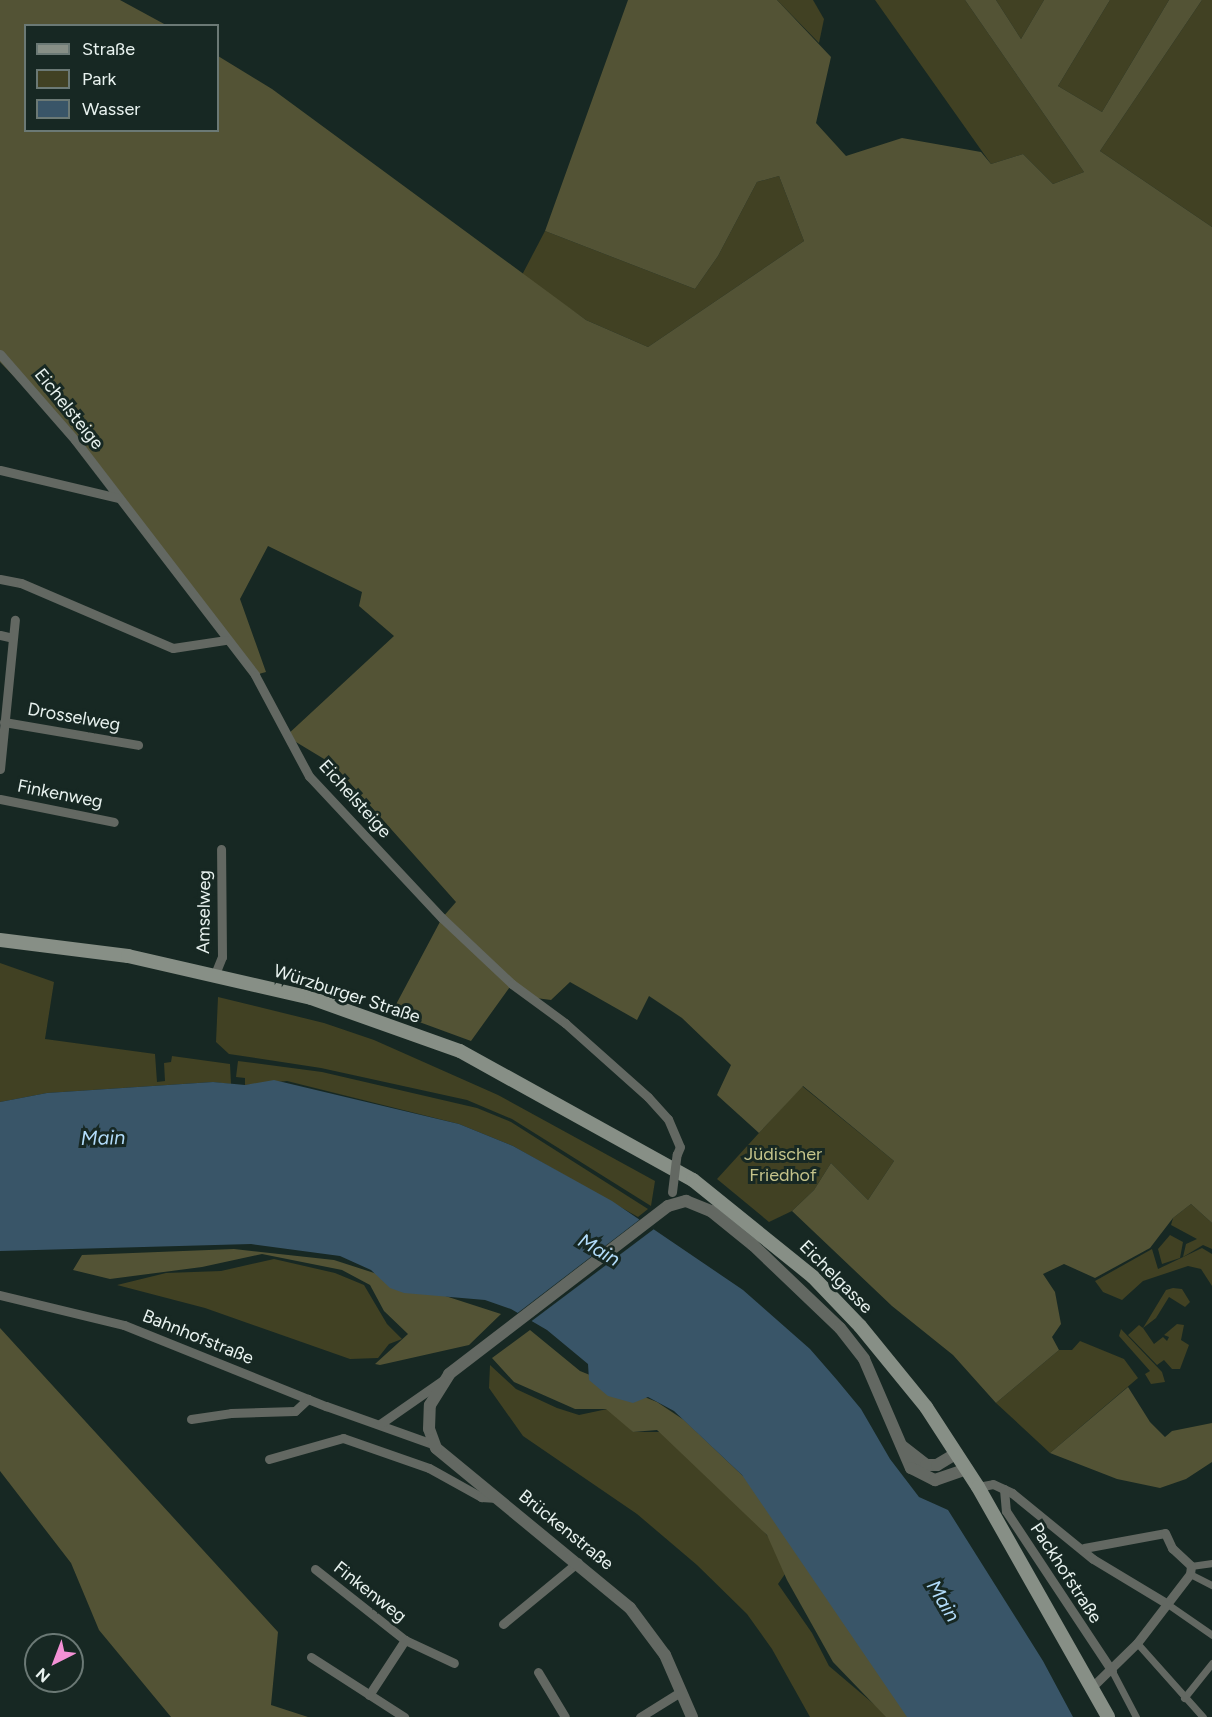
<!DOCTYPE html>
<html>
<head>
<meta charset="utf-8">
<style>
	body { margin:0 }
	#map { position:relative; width:1212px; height:1717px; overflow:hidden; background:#172823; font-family:Figtree,sans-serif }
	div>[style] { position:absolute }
	.green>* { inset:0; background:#414123 }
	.forest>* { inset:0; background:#535335 }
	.water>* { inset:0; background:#395568 }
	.pier>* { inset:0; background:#172823 }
	.pedestrian>* { height:7px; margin:-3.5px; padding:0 3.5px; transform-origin:3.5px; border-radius:3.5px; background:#636862 }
	.minor>* { height:9px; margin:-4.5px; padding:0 4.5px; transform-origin:4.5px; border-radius:4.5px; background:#636862 }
	.tertiary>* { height:12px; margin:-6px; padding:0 6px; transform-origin:6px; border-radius:6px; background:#636862 }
	.secondary>* { height:14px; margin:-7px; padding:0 7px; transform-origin:7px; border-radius:7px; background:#878f86 }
	.minor-bridge>* { height:9px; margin:-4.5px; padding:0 4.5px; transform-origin:4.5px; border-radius:4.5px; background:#636862 }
	span { translate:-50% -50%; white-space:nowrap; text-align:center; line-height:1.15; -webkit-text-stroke:6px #172823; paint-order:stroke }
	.street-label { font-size:18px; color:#e8f2ef }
	.park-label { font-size:18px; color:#c4c38a }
	.water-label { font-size:20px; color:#b2dcfa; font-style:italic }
	.legend { position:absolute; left:24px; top:24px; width:195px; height:108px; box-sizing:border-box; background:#172823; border:2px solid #6b7975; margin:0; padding:8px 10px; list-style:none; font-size:18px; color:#e8f2ef }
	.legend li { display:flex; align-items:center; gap:12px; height:30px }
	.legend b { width:30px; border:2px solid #6b7975 }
	.north { position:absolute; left:24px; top:1633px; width:60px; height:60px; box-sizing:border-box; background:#172823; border:2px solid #6b7975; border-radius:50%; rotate:222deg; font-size:16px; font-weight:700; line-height:24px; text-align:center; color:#e8f2ef }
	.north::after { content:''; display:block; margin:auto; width:21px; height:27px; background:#f391d5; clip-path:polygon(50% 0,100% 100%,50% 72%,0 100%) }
</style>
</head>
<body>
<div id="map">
	<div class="green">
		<div style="clip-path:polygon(777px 0,813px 0,824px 19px,819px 43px)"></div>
		<div style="clip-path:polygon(875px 0,965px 0,1084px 172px,1053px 184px,1023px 154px,991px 164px)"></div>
		<div style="clip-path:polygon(996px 0,1044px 0,1021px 39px)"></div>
		<div style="clip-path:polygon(1110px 0,1169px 0,1102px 112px,1058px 86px)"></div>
		<div style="clip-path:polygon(1202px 0,1212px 0,1212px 227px,1100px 151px)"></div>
		<div style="clip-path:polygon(779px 176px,804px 241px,648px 347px,586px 320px,522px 275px,545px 231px,695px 289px,718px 256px,757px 182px)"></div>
		<div style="clip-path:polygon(0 963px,54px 982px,45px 1039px,155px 1054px,157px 1082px,165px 1081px,164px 1063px,171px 1062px,172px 1056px,230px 1064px,231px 1084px,213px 1082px,47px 1093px,0 1102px)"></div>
		<div style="clip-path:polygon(218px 997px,324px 1023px,374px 1040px,498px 1095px,655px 1181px,651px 1206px,512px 1119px,467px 1100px,321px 1068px,229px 1054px,216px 1042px)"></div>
		<div style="clip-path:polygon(238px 1061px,322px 1072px,477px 1108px,511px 1122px,648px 1209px,638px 1217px,513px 1146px,459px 1124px,287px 1081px,245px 1085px,245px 1078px,236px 1077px)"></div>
		<div style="clip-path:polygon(802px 1086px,894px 1161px,868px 1200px,831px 1163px,814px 1190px,792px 1211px,769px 1222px,717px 1179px)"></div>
		<div style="clip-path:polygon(1191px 1204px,1212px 1223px,1212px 1249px,1203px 1245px,1183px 1257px,1186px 1244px,1197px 1239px,1171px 1225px,1173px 1218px)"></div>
		<div style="clip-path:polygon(1170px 1235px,1183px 1242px,1180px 1258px,1162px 1264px,1158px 1249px)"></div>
		<div style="clip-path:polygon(1202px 1248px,1212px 1254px,1212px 1286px,1201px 1269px,1188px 1266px,1143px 1281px,1122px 1300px,1103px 1292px,1095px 1281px,1152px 1249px,1158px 1269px)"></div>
		<div style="clip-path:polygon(274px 1259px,335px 1273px,364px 1285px,387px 1324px,402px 1339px,389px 1344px,378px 1358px,350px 1359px,205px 1308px,117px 1285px,166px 1273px,221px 1271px)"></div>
		<div style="clip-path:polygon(1173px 1288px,1182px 1289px,1190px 1302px,1185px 1307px,1169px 1297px,1156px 1318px,1143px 1328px,1154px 1344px,1163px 1337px,1167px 1341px,1169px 1337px,1164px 1335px,1177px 1324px,1184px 1325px,1181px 1340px,1189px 1345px,1180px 1369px,1172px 1369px,1164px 1360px,1157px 1365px,1128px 1335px,1139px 1325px,1143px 1328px,1166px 1290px)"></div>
		<div style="clip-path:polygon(1121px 1329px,1162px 1372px,1165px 1382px,1151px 1384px,1145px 1374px,1150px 1371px,1119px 1336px)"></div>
		<div style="clip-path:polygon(1080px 1341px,1124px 1359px,1138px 1378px,1050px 1453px,996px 1403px,1059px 1350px,1072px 1350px)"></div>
		<div style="clip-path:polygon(490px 1365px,516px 1389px,557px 1408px,579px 1415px,612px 1408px,633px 1432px,668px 1432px,697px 1449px,782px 1554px,785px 1574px,778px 1584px,812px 1633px,829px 1666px,889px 1717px,810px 1717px,772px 1649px,747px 1614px,697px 1565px,637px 1514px,523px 1436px,489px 1388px)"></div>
	</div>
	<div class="forest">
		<div style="clip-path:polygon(0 0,120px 0,166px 25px,26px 26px,26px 130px,218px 130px,218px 56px,272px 89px,586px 320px,648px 347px,804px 241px,779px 176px,757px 182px,718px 256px,695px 289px,545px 231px,628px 0,777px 0,831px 57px,816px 123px,846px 156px,902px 138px,981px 152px,991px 164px,1023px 154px,1053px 184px,1084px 172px,965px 0,996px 0,1021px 39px,1044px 0,1110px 0,1058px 86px,1102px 112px,1169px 0,1202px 0,1100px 151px,1212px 227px,1212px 1223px,1191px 1204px,1173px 1218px,1150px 1248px,1095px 1278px,1064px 1264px,1043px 1274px,1055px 1292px,1061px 1324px,1052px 1337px,1059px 1350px,996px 1403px,953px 1355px,892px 1306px,792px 1211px,814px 1190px,831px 1163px,868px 1200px,894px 1161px,803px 1086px,759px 1133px,717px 1095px,731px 1065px,682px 1018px,649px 996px,637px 1020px,570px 982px,551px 1000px,528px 997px,512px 984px,471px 1041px,392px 1012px,442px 918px,456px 902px,334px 765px,286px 736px,394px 636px,359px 606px,362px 592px,268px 546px,240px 599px,266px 672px,255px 675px,75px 440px,0 362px)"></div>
		<div style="clip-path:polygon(234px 1249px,334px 1260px,501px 1314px,469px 1345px,380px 1365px,375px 1364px,408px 1334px,384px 1311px,370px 1285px,342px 1270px,262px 1254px,202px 1267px,110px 1279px,73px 1270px,82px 1255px)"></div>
		<div style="clip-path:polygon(0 1328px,278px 1632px,271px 1705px,308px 1717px,171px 1717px,99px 1630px,71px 1563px,0 1471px)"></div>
		<div style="clip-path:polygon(530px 1330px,580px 1371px,657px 1402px,684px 1420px,744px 1477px,914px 1717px,886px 1717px,833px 1662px,787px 1580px,767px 1535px,657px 1430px,633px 1432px,606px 1409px,575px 1409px,514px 1382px,492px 1358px)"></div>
		<div style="clip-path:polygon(1128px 1387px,1150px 1422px,1165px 1437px,1172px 1431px,1212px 1423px,1212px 1462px,1186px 1479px,1160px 1488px,1117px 1479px,1050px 1453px)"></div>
	</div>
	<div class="water">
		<div style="clip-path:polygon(274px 1080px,459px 1124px,513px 1146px,612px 1201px,743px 1290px,810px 1349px,837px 1380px,861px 1409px,890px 1459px,919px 1497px,948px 1510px,1043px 1661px,1073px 1717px,907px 1717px,742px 1475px,674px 1411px,648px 1397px,633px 1403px,608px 1396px,589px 1380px,588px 1364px,547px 1330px,511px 1309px,485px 1300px,404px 1293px,390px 1288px,371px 1270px,340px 1256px,251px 1244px,0 1251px,0 1102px,47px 1093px,213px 1082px,245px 1085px)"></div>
	</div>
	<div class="pier">
		<div style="clip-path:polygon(643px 1217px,658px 1226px,529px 1323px,515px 1315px)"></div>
	</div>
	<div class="pedestrian">
		<div style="left:1191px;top:1566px;width:21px;rotate:-8deg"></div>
		<div style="left:1190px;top:1574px;width:25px;rotate:27deg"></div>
		<div style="left:1166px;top:1603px;width:56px;rotate:34.8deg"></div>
		<div style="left:1137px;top:1643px;width:99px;rotate:48.3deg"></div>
		<div style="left:1112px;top:1671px;width:52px;rotate:62.4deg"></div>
		<div style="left:1184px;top:1698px;width:45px;rotate:-51.3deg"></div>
	</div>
	<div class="minor">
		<div style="left:0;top:354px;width:114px;rotate:48.9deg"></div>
		<div style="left:75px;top:440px;width:296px;rotate:52.5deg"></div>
		<div style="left:255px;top:675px;width:115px;rotate:61.9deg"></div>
		<div style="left:309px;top:776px;width:195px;rotate:46.9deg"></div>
		<div style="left:442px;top:918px;width:96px;rotate:43.3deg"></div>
		<div style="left:512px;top:984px;width:66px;rotate:36.3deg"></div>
		<div style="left:565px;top:1023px;width:111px;rotate:41.7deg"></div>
		<div style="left:648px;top:1097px;width:30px;rotate:48deg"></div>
		<div style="left:668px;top:1119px;width:30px;rotate:67deg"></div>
		<div style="left:680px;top:1147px;width:8px;rotate:113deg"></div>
		<div style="left:0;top:470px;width:121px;rotate:13.3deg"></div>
		<div style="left:0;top:579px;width:21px;rotate:11deg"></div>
		<div style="left:21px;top:583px;width:165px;rotate:23.2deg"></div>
		<div style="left:173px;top:648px;width:54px;rotate:-8.6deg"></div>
		<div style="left:0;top:635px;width:13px;rotate:13deg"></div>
		<div style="left:4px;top:722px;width:136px;rotate:9.7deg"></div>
		<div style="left:0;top:769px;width:150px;rotate:-84.3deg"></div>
		<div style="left:0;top:799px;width:116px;rotate:11.4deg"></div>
		<div style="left:215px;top:974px;width:18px;rotate:-68deg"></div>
		<div style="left:222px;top:957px;width:108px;rotate:-90.5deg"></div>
		<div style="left:0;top:1295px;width:128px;rotate:13.6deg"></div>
		<div style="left:124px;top:1325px;width:218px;rotate:21.9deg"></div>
		<div style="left:326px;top:1406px;width:116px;rotate:19.7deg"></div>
		<div style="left:191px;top:1419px;width:40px;rotate:-8.5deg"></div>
		<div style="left:231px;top:1413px;width:64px;rotate:-1.8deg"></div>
		<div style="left:295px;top:1411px;width:18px;rotate:-43deg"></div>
		<div style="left:380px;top:1424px;width:77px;rotate:-34.9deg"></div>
		<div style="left:269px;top:1459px;width:77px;rotate:-15.8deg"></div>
		<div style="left:343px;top:1438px;width:91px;rotate:19.2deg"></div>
		<div style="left:429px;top:1468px;width:60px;rotate:29.1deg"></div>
		<div style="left:481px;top:1497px;width:16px;rotate:4deg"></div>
		<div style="left:978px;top:1487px;width:15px;rotate:-11deg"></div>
		<div style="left:993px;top:1484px;width:21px;rotate:25deg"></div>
		<div style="left:1012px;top:1493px;width:104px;rotate:39.2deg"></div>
		<div style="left:1093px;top:1559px;width:85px;rotate:31.1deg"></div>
		<div style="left:1004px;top:1489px;width:22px;rotate:85deg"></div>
		<div style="left:1006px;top:1511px;width:192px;rotate:56.5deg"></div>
		<div style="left:1084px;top:1548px;width:82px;rotate:-10.5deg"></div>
		<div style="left:1165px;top:1533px;width:17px;rotate:65deg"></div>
		<div style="left:1172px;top:1548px;width:26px;rotate:43deg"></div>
		<div style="left:1191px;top:1566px;width:8px;rotate:97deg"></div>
		<div style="left:1190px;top:1574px;width:87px;rotate:127.5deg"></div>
		<div style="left:1137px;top:1643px;width:63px;rotate:135.6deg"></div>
		<div style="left:315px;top:1569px;width:115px;rotate:38.3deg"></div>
		<div style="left:405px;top:1640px;width:54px;rotate:25.1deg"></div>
		<div style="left:503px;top:1624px;width:97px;rotate:-39.6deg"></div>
		<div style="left:311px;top:1657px;width:111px;rotate:32.8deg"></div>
		<div style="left:538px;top:1672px;width:52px;rotate:59deg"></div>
		<div style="left:369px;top:1695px;width:66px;rotate:-56.8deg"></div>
		<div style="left:640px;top:1717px;width:49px;rotate:-31.8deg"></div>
	</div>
	<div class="tertiary">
		<div style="left:902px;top:1446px;width:31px;rotate:38deg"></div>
		<div style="left:926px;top:1465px;width:11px"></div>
		<div style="left:937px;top:1465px;width:23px;rotate:-31deg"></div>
		<div style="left:692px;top:1717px;width:68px;rotate:-113.5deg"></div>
		<div style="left:665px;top:1655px;width:59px;rotate:-126.7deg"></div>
		<div style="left:630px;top:1608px;width:251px;rotate:-140.5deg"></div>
		<div style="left:436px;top:1448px;width:20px;rotate:-110deg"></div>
		<div style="left:429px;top:1429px;width:24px;rotate:-88deg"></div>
		<div style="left:430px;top:1405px;width:36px;rotate:-58deg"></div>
		<div style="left:449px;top:1374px;width:276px;rotate:-37.5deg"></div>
		<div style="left:668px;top:1206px;width:19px;rotate:-16deg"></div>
		<div style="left:686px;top:1201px;width:27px;rotate:22deg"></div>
		<div style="left:711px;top:1211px;width:54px;rotate:39deg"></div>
		<div style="left:753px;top:1245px;width:120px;rotate:43.7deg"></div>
		<div style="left:840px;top:1328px;width:39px;rotate:52deg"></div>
		<div style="left:864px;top:1359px;width:119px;rotate:66.7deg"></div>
		<div style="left:911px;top:1468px;width:27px;rotate:27deg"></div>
		<div style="left:935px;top:1480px;width:34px;rotate:-19deg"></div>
	</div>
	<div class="secondary">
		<div style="left:0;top:940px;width:129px;rotate:7.1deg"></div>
		<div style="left:128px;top:956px;width:188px;rotate:12.9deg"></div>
		<div style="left:311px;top:998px;width:158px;rotate:19.6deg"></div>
		<div style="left:460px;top:1051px;width:266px;rotate:29deg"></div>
		<div style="left:693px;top:1180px;width:154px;rotate:38.9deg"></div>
		<div style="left:813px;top:1277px;width:68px;rotate:46.2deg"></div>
		<div style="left:860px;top:1326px;width:104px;rotate:50.8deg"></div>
		<div style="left:926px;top:1407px;width:95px;rotate:57deg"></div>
		<div style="left:978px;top:1487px;width:264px;rotate:60.5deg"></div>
	</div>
	<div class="minor-bridge">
		<div style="left:672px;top:1192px;width:38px;rotate:-83deg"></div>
	</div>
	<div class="street-label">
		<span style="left:69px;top:409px;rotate:51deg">Eichelsteige</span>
		<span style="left:74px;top:717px;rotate:10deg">Drosselweg</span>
		<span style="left:60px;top:794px;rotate:11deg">Finkenweg</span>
		<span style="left:355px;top:799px;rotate:48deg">Eichelsteige</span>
		<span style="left:204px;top:912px;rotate:-89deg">Amselweg</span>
		<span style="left:347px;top:994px;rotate:18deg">Würzburger Straße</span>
		<span style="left:836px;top:1277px;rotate:45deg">Eichelgasse</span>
		<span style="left:198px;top:1337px;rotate:22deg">Bahnhofstraße</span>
		<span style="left:566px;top:1530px;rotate:39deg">Brückenstraße</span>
		<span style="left:1066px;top:1573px;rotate:57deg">Packhofstraße</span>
		<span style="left:370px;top:1592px;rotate:38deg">Finkenweg</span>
	</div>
	<div class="park-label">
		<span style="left:783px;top:1165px">Jüdischer<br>Friedhof</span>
	</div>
	<div class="water-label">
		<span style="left:103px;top:1138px;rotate:-1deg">Main</span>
		<span style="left:599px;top:1250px;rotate:30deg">Main</span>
		<span style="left:943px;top:1601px;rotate:59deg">Main</span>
	</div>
	<ul class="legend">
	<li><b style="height:8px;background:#878f86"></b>Straße</li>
	<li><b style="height:16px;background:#414123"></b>Park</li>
	<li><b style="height:16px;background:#395568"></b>Wasser</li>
	</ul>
	<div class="north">N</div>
</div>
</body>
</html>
